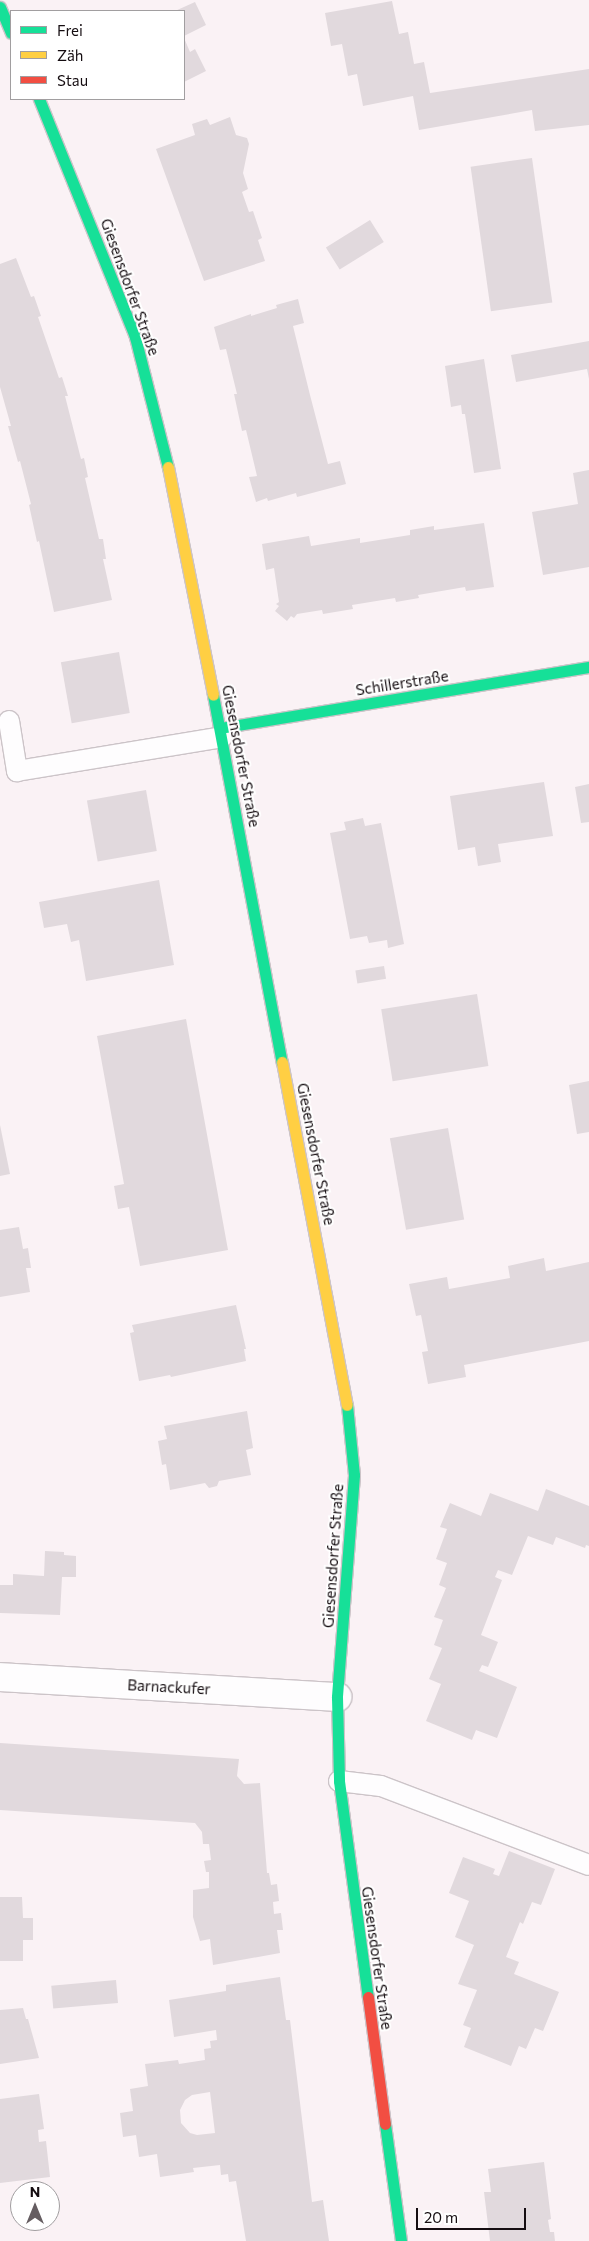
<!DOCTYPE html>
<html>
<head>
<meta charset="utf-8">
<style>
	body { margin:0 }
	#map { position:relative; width:589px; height:2241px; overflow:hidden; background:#faf2f5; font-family:Commissioner,sans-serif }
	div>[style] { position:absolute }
	.building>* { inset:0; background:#e1d9dd; transform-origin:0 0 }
	.roads { filter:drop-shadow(1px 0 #ccc4c8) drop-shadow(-1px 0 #ccc4c8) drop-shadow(0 1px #ccc4c8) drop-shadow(0 -1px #ccc4c8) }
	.lane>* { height:20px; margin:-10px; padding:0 10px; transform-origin:10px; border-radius:10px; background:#fefdfe }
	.street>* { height:28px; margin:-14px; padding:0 14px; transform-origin:14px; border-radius:14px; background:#fefdfe }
	.fast>* { height:11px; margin:-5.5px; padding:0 5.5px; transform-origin:5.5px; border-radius:5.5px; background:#16e098 }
	.slow>* { height:11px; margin:-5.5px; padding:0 5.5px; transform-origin:5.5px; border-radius:5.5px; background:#ffcf43 }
	.jam>* { height:11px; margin:-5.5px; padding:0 5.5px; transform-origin:5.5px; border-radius:5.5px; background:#f24e42 }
	span { translate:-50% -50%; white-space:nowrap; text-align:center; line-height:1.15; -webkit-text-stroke:4px #fff; paint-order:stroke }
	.street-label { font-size:15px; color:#150d11 }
	.legend { position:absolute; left:10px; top:10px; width:175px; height:90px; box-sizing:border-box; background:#fff; border:1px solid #a19ea0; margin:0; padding:6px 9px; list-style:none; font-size:15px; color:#150d11 }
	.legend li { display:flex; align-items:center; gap:10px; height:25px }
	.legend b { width:25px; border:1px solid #a19ea0 }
	.north { position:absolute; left:10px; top:2181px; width:50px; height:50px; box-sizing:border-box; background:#fff; border:1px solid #a19ea0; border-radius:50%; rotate:0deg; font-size:14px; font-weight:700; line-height:20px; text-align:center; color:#150d11 }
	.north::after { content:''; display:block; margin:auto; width:18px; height:22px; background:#655d61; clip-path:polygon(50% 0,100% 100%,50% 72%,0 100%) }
	.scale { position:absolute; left:416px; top:2208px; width:110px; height:22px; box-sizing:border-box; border:2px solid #150d11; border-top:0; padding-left:6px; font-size:15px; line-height:18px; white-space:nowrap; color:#150d11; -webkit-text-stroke:4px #fff; paint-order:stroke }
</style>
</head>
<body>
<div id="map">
	<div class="building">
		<div style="clip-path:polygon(392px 1px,399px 34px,408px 32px,414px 64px,424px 62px,430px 93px,589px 69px,589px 125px,535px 131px,532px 110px,419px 130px,413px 96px,363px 106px,357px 74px,348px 76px,342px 44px,331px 46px,325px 13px)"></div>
		<div style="clip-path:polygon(195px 2px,206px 25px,184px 36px,184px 11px,175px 11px)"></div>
		<div style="clip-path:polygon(184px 38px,190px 52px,195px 49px,206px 71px,184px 82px)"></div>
		<div style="clip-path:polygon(230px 117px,236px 135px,247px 138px,249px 144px,243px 173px,248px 189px,242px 192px,249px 212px,253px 211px,262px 238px,258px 240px,265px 261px,204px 281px,156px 149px,195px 135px,192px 124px,207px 119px,210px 125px)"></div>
		<div style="left:532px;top:158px;width:146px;height:62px;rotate:82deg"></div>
		<div style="left:370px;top:220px;width:26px;height:52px;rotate:58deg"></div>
		<div style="clip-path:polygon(16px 258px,31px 297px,34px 296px,41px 316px,38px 317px,59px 378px,62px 377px,68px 396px,65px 396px,81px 459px,84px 458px,88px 477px,85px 478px,99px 539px,103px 539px,106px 559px,103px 559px,112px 600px,54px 612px,39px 541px,37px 542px,29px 505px,31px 504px,20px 461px,18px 462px,8px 426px,11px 426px,0 387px,0 264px)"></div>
		<div style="clip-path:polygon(298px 299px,304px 323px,293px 326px,310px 395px,328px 464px,340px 461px,346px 484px,297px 497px,296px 493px,268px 501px,267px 498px,256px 502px,249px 477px,257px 476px,246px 430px,242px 431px,234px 394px,237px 394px,226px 349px,220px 350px,214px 327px,251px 314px,251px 316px,277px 308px,276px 305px)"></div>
		<div style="clip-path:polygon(589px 341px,589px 379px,587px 369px,516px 382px,511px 355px)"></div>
		<div style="clip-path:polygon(484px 359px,501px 469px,474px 473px,465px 414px,462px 414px,461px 405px,451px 407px,445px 366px)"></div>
		<div style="clip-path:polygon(589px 470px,589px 567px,543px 575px,532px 512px,578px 504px,573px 473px)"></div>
		<div style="clip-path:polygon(484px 523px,494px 587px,466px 591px,465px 587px,418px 595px,419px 598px,396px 602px,395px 598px,352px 605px,353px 609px,323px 614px,322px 610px,297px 614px,294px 618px,291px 616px,287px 621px,275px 611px,279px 606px,276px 604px,279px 602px,274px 568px,266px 570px,262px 544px,309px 536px,311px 546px,360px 538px,360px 543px,410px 535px,410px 530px,434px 526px,434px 530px)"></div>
		<div style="left:119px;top:652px;width:62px;height:59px;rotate:80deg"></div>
		<div style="clip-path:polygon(544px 782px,553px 836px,498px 844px,501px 862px,478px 866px,475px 847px,458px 850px,450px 796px)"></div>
		<div style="clip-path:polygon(589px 784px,589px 822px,581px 823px,575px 787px)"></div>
		<div style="left:146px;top:790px;width:62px;height:60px;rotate:80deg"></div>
		<div style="clip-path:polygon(363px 818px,365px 826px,381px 823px,404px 944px,388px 948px,387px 940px,369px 943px,367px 936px,350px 939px,330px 833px,346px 830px,344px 822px)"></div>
		<div style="clip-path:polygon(159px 880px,174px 965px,86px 981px,79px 940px,71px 942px,67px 924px,44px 928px,39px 902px)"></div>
		<div style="left:384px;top:966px;width:13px;height:29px;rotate:81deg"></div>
		<div style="left:477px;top:994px;width:73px;height:97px;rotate:81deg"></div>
		<div style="clip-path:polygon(186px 1019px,228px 1250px,140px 1266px,129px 1207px,118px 1209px,114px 1186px,124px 1184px,97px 1036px)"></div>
		<div style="clip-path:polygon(589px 1081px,589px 1132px,577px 1134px,569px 1085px)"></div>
		<div style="clip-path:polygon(0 1125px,10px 1174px,0 1176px)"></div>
		<div style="left:448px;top:1128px;width:93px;height:59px;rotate:80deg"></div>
		<div style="clip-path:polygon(19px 1227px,23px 1249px,28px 1248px,31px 1268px,26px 1268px,30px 1292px,0 1297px,0 1230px)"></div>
		<div style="clip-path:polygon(544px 1258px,546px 1271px,589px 1262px,589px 1341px,464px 1365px,466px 1377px,428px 1384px,422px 1352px,428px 1351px,421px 1315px,416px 1316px,409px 1284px,447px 1277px,449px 1289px,510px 1278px,508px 1266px)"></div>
		<div style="clip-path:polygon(236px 1305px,246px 1349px,244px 1349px,246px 1361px,171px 1377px,170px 1375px,139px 1381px,130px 1333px,134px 1332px,132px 1325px)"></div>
		<div style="clip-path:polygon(247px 1411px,253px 1448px,246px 1450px,251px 1475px,219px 1481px,217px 1486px,209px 1488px,205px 1483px,170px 1490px,166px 1464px,162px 1465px,158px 1441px,167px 1439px,164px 1426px)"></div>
		<div style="clip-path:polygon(546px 1489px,589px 1506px,589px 1546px,586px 1545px,585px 1548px,556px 1537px,553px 1545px,528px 1536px,512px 1575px,498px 1570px,495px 1577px,502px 1580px,481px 1635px,498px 1642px,488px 1667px,482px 1665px,479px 1671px,517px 1687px,497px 1738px,476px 1730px,472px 1740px,426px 1721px,441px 1684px,429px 1679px,442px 1648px,434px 1645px,443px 1620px,434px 1617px,446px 1588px,439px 1585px,447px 1563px,436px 1559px,447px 1529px,440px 1527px,450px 1503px,481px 1516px,490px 1493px,538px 1511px)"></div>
		<div style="clip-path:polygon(45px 1551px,64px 1552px,64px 1555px,76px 1556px,76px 1577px,62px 1577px,60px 1615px,0 1613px,0 1585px,13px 1585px,13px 1574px,44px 1576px)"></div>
		<div style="clip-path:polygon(0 1743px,239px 1759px,237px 1776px,244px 1784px,260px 1783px,267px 1873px,269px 1873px,271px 1885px,277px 1884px,279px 1901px,273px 1902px,274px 1914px,281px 1913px,283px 1930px,277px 1930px,280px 1953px,213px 1965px,210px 1939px,200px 1941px,193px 1917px,193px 1890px,209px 1888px,209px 1872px,206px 1872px,204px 1861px,211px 1860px,209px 1844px,203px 1844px,202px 1832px,195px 1823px,0 1810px)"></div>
		<div style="clip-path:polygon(509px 1851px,555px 1869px,541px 1905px,532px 1902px,523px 1924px,520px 1922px,506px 1957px,519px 1962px,514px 1974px,559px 1992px,543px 2031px,535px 2028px,526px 2049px,519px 2046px,511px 2066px,464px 2047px,471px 2028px,463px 2025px,477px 1990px,458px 1984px,474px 1945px,455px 1937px,469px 1901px,449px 1893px,463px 1857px,495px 1869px,493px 1874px,499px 1876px)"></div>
		<div style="clip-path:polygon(0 1897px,22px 1897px,23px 1918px,33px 1918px,33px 1940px,23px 1940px,23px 1961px,0 1961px)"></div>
		<div style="clip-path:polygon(evenodd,280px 1977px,286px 2020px,290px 2020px,312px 2202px,323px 2200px,329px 2241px,246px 2241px,236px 2181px,229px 2182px,228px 2174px,221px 2175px,220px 2165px,193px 2168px,194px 2172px,160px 2177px,157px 2154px,139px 2157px,136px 2135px,123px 2137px,120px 2113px,133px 2111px,130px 2089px,148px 2086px,145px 2064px,178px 2060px,179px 2064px,205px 2060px,204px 2049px,211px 2048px,210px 2041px,217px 2040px,216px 2030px,174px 2037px,169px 2000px,226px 1991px,226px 1985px,280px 1977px,210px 2092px,215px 2133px,197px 2135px,190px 2133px,181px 2123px,180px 2110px,185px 2100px,192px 2095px,210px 2092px)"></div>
		<div style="left:116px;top:1980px;width:23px;height:65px;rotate:85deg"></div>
		<div style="clip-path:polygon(23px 2008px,26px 2019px,28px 2019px,39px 2058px,0 2064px,0 2010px)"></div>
		<div style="clip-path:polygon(39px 2094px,44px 2129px,38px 2130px,39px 2142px,46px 2141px,50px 2177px,0 2183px,0 2099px)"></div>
		<div style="clip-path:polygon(544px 2162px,551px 2219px,548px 2220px,550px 2232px,554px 2232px,555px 2241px,490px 2241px,484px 2192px,491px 2192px,488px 2169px)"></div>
	</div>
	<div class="roads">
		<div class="lane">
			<div style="left:9px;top:721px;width:51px;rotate:80.9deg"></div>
			<div style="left:17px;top:771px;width:208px;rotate:-9.4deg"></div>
			<div style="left:339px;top:1781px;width:42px;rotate:6.8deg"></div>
			<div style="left:381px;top:1786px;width:222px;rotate:20.8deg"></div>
		</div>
		<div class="street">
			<div style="left:0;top:1677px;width:338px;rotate:3.4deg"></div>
		</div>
		<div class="fast">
			<div style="left:0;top:7px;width:28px;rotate:67deg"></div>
			<div style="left:39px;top:99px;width:257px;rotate:68deg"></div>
			<div style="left:135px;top:337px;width:134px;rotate:75.8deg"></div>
			<div style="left:213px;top:695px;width:373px;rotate:79.4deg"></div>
			<div style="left:220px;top:728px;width:374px;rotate:-9.4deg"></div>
			<div style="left:347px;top:1405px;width:70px;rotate:84.3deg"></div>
			<div style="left:354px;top:1475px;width:223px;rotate:94.4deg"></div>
			<div style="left:337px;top:1697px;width:84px;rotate:88.6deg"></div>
			<div style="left:339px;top:1781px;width:218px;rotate:82.4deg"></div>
			<div style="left:385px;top:2124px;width:118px;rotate:82.2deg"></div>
		</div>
		<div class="slow">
			<div style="left:168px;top:467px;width:232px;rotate:78.8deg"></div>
			<div style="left:282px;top:1062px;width:349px;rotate:79.3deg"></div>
		</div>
		<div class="jam">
			<div style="left:368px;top:1997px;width:128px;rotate:82.4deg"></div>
		</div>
	</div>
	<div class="street-label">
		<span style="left:130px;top:287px;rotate:70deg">Giesensdorfer Straße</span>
		<span style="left:402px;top:683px;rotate:-9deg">Schillerstraße</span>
		<span style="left:241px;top:756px;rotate:79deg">Giesensdorfer Straße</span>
		<span style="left:316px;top:1154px;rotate:79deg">Giesensdorfer Straße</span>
		<span style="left:333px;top:1556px;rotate:-86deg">Giesensdorfer Straße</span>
		<span style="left:169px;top:1687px;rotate:3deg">Barnackufer</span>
		<span style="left:377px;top:1958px;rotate:82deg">Giesensdorfer Straße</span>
	</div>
	<ul class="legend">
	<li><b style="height:6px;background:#16e098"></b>Frei</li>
	<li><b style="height:6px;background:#ffcf43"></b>Zäh</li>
	<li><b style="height:6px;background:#f24e42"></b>Stau</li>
	</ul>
	<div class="north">N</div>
	<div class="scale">20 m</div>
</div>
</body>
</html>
